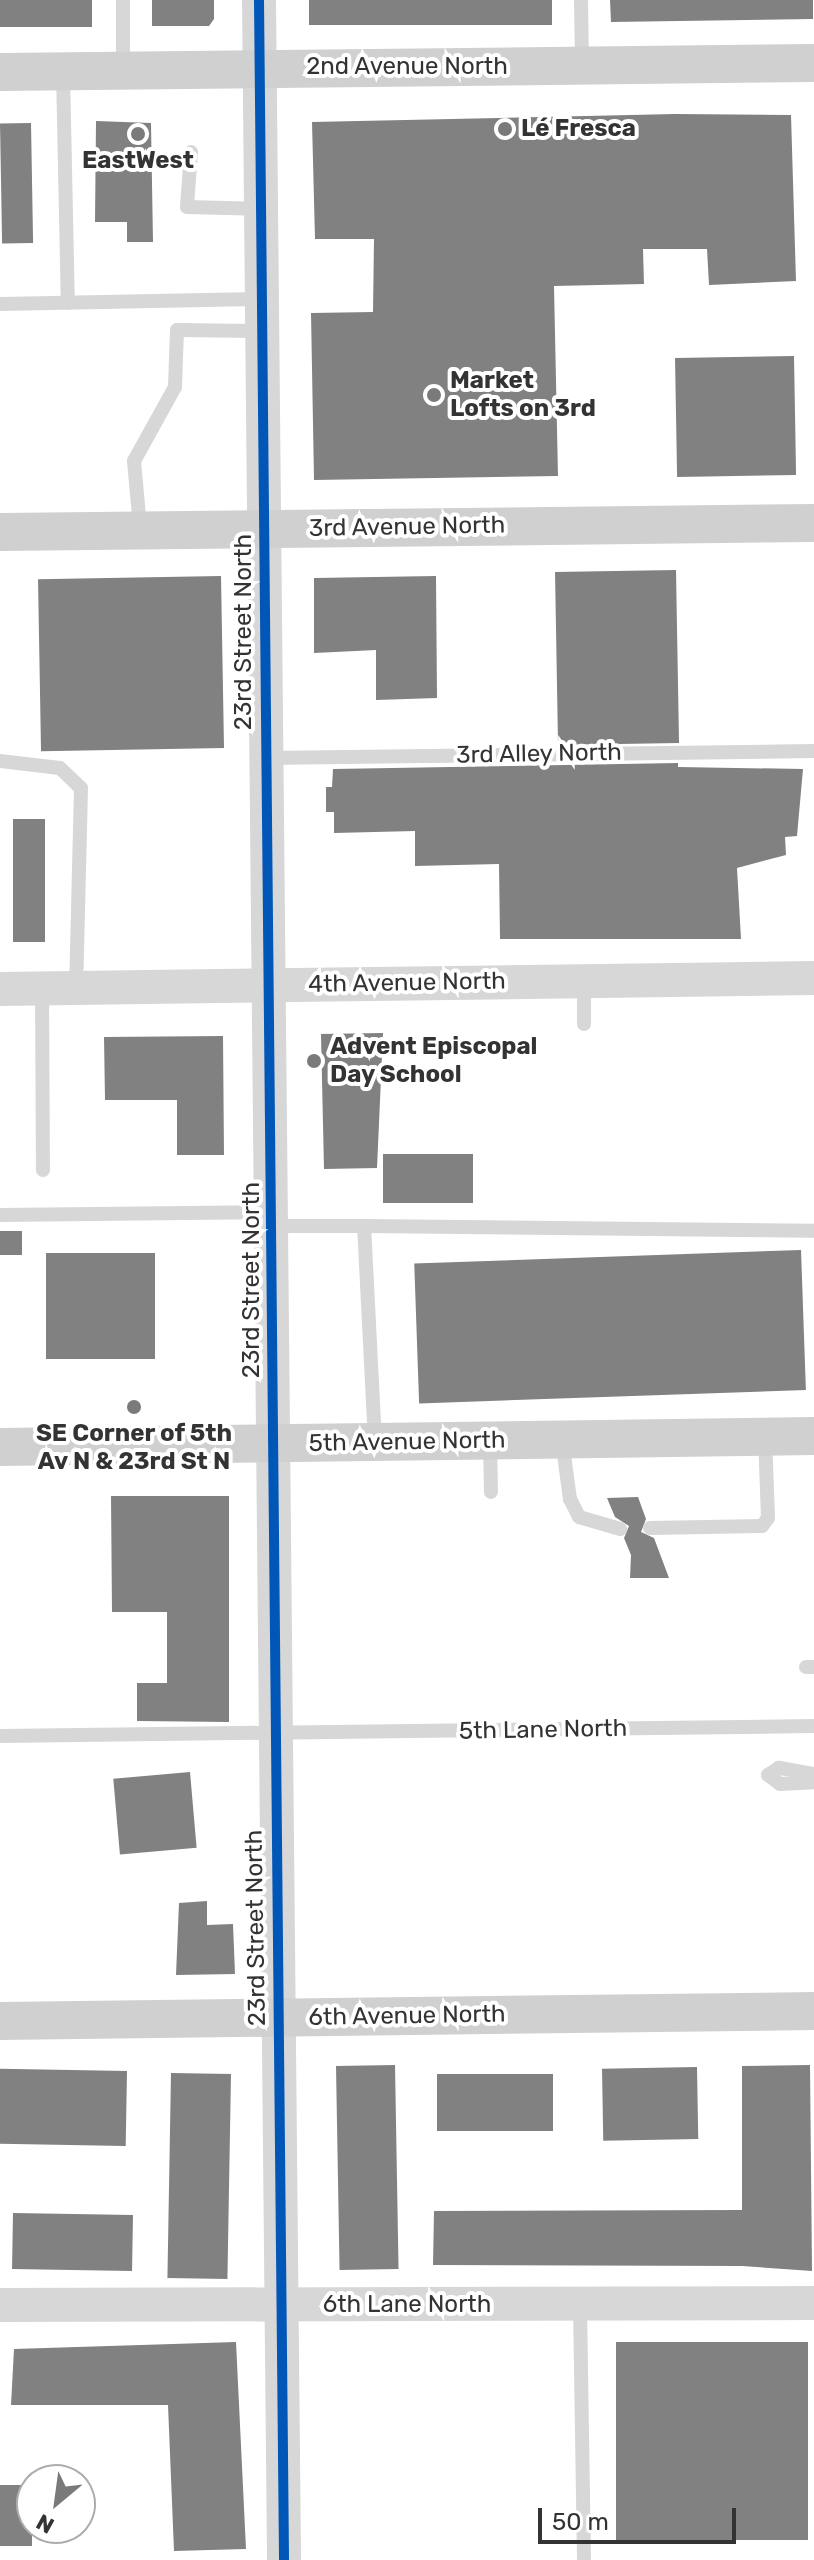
<!DOCTYPE html>
<html>
<head>
<meta charset="utf-8">
<style>
	body { margin:0 }
	#map { position:relative; width:814px; height:2560px; overflow:hidden; background:#fff; font-family:Rubik,sans-serif }
	div>[style] { position:absolute }
	.building>* { inset:0; background:#818181; transform-origin:0 0 }
	.service>* { height:14px; margin:-7px; padding:0 7px; transform-origin:7px; border-radius:7px; background:#d7d7d7 }
	.tertiary>* { height:34px; margin:-17px; padding:0 17px; transform-origin:17px; border-radius:17px; background:#d7d7d7 }
	.secondary>* { height:38px; margin:-19px; padding:0 19px; transform-origin:19px; border-radius:19px; background:#d0d0d0 }
	.cycleway>* { height:10px; margin:-5px; padding:0 5px; transform-origin:5px; border-radius:5px; background:#0057b8 }
	.dots>* { width:22px; height:22px; translate:-50% -50%; box-sizing:border-box; border:4px solid #fff; border-radius:50% }
	span { translate:-50% -50%; white-space:nowrap; text-align:center; line-height:1.15; -webkit-text-stroke:8px #fff; paint-order:stroke }
	.street-label { font-size:24px; color:#333 }
	.poi-label { font-size:24px; color:#333; font-weight:700 }
	.left { translate:0 -50%; text-align:left }
	.north { position:absolute; left:16px; top:2464px; width:80px; height:80px; box-sizing:border-box; background:#fff; border:2px solid #adadad; border-radius:50%; rotate:209deg; font-size:22px; font-weight:700; line-height:32px; text-align:center; color:#333 }
	.north::after { content:''; display:block; margin:auto; width:28px; height:36px; background:#7a7a7a; clip-path:polygon(50% 0,100% 100%,50% 72%,0 100%) }
	.scale { position:absolute; left:538px; top:2508px; width:198px; height:36px; box-sizing:border-box; border:4px solid #333; border-top:0; padding-left:10px; font-size:24px; line-height:28px; white-space:nowrap; color:#333; -webkit-text-stroke:6px #fff; paint-order:stroke }
</style>
</head>
<body>
<div id="map">
	<div class="building">
		<div style="left:0;top:0;width:92px;height:27px"></div>
		<div style="clip-path:polygon(152px 0,214px 0,214px 19px,209px 26px,152px 26px)"></div>
		<div style="left:309px;top:0;width:243px;height:25px"></div>
		<div style="clip-path:polygon(610px 0,813px 0,813px 19px,611px 22px)"></div>
		<div style="clip-path:polygon(675px 114px,791px 115px,796px 281px,709px 285px,707px 249px,643px 249px,644px 284px,554px 286px,558px 476px,314px 480px,311px 313px,373px 312px,374px 239px,315px 239px,312px 122px)"></div>
		<div style="clip-path:polygon(96px 121px,151px 123px,153px 242px,127px 242px,127px 222px,95px 222px)"></div>
		<div style="left:31px;top:123px;width:120px;height:31px;rotate:89deg"></div>
		<div style="left:794px;top:356px;width:119px;height:119px;rotate:89deg"></div>
		<div style="left:676px;top:570px;width:173px;height:121px;rotate:89deg"></div>
		<div style="left:221px;top:576px;width:172px;height:183px;rotate:89deg"></div>
		<div style="clip-path:polygon(436px 576px,437px 698px,376px 700px,376px 650px,314px 653px,314px 578px)"></div>
		<div style="clip-path:polygon(678px 763px,678px 767px,803px 769px,797px 836px,785px 837px,786px 855px,737px 868px,741px 939px,500px 939px,499px 864px,415px 866px,415px 831px,334px 833px,334px 812px,326px 812px,326px 787px,332px 787px,333px 769px)"></div>
		<div style="left:45px;top:819px;width:123px;height:32px;rotate:90deg"></div>
		<div style="clip-path:polygon(383px 1033px,377px 1168px,324px 1169px,321px 1034px)"></div>
		<div style="clip-path:polygon(223px 1036px,224px 1155px,177px 1155px,177px 1100px,105px 1100px,104px 1037px)"></div>
		<div style="left:383px;top:1154px;width:90px;height:49px"></div>
		<div style="left:0;top:1231px;width:22px;height:24px"></div>
		<div style="left:801px;top:1250px;width:140px;height:387px;rotate:88deg"></div>
		<div style="left:46px;top:1253px;width:109px;height:106px"></div>
		<div style="clip-path:polygon(111px 1496px,229px 1496px,229px 1722px,137px 1721px,137px 1683px,167px 1683px,167px 1612px,112px 1612px)"></div>
		<div style="clip-path:polygon(638px 1497px,646px 1519px,641px 1532px,654px 1538px,669px 1578px,630px 1578px,631px 1555px,624px 1538px,629px 1526px,615px 1517px,607px 1498px)"></div>
		<div style="left:190px;top:1772px;width:76px;height:77px;rotate:85deg"></div>
		<div style="clip-path:polygon(207px 1901px,207px 1925px,233px 1924px,235px 1974px,176px 1975px,179px 1903px)"></div>
		<div style="left:395px;top:2065px;width:204px;height:59px;rotate:89deg"></div>
		<div style="clip-path:polygon(810px 2065px,812px 2271px,742px 2266px,433px 2265px,434px 2211px,742px 2210px,742px 2066px)"></div>
		<div style="left:697px;top:2067px;width:72px;height:95px;rotate:89deg"></div>
		<div style="left:127px;top:2071px;width:75px;height:127px;rotate:91deg"></div>
		<div style="left:171px;top:2073px;width:60px;height:205px;rotate:1deg"></div>
		<div style="left:437px;top:2074px;width:116px;height:57px"></div>
		<div style="left:133px;top:2215px;width:56px;height:120px;rotate:91deg"></div>
		<div style="clip-path:polygon(236px 2342px,246px 2549px,174px 2551px,168px 2405px,11px 2405px,14px 2349px)"></div>
		<div style="left:808px;top:2342px;width:198px;height:192px;rotate:90deg"></div>
		<div style="left:0;top:2485px;width:32px;height:61px"></div>
	</div>
	<div class="service">
		<div style="left:581px;top:0;width:64px;rotate:89.1deg"></div>
		<div style="left:123px;top:68px;width:68px;rotate:-90deg"></div>
		<div style="left:63px;top:72px;width:231px;rotate:88.8deg"></div>
		<div style="left:191px;top:152px;width:55px;rotate:94.2deg"></div>
		<div style="left:187px;top:207px;width:76px;rotate:1.5deg"></div>
		<div style="left:0;top:304px;width:264px;rotate:-1.1deg"></div>
		<div style="left:140px;top:527px;width:66px;rotate:-95.2deg"></div>
		<div style="left:134px;top:461px;width:85px;rotate:-61deg"></div>
		<div style="left:175px;top:387px;width:57px;rotate:-88deg"></div>
		<div style="left:177px;top:330px;width:86px;rotate:0.7deg"></div>
		<div style="left:266px;top:758px;width:548px;rotate:-0.73deg"></div>
		<div style="left:0;top:761px;width:60px;rotate:6.7deg"></div>
		<div style="left:60px;top:768px;width:29px;rotate:44deg"></div>
		<div style="left:81px;top:788px;width:199px;rotate:91.4deg"></div>
		<div style="left:584px;top:981px;width:43px;rotate:90deg"></div>
		<div style="left:42px;top:988px;width:182px;rotate:89.7deg"></div>
		<div style="left:0;top:1215px;width:272px;rotate:-0.6deg"></div>
		<div style="left:272px;top:1226px;width:92px"></div>
		<div style="left:562px;top:1440px;width:60px;rotate:82.3deg"></div>
		<div style="left:570px;top:1499px;width:20px;rotate:63deg"></div>
		<div style="left:579px;top:1517px;width:43px;rotate:16.3deg"></div>
		<div style="left:490px;top:1441px;width:51px;rotate:88.9deg"></div>
		<div style="left:375px;top:1442px;width:216px;rotate:-92.9deg"></div>
		<div style="left:364px;top:1226px;width:450px;rotate:0.6deg"></div>
		<div style="left:650px;top:1528px;width:112px;rotate:-1deg"></div>
		<div style="left:762px;top:1526px;width:10px;rotate:-53deg"></div>
		<div style="left:768px;top:1518px;width:81px;rotate:-92.1deg"></div>
		<div style="left:806px;top:1667px;width:8px"></div>
		<div style="left:0;top:1736px;width:814px;rotate:-0.7deg"></div>
		<div style="left:814px;top:1774px;width:36px;rotate:-170deg"></div>
		<div style="left:779px;top:1768px;width:13px;rotate:148deg"></div>
		<div style="left:768px;top:1775px;width:15px;rotate:37deg"></div>
		<div style="left:780px;top:1784px;width:34px;rotate:-3deg"></div>
		<div style="left:580px;top:2305px;width:255px;rotate:89.1deg"></div>
	</div>
	<div class="tertiary">
		<div style="left:259px;top:0;width:2560px;rotate:89.44deg"></div>
		<div style="left:0;top:989px;width:814px;rotate:-0.77deg"></div>
		<div style="left:0;top:2305px;width:814px;rotate:-0.14deg"></div>
	</div>
	<div class="secondary">
		<div style="left:0;top:72px;width:814px;rotate:-0.63deg"></div>
		<div style="left:0;top:532px;width:814px;rotate:-0.63deg"></div>
		<div style="left:0;top:1447px;width:814px;rotate:-0.77deg"></div>
		<div style="left:0;top:2021px;width:814px;rotate:-0.7deg"></div>
	</div>
	<div class="cycleway">
		<div style="left:259px;top:0;width:2560px;rotate:89.44deg"></div>
	</div>
	<div class="dots">
		<div style="left:505px;top:129px;background:#7a7a7a"></div>
		<div style="left:138px;top:134px;background:#7a7a7a"></div>
		<div style="left:434px;top:395px;background:#7a7a7a"></div>
		<div style="left:314px;top:1061px;background:#7a7a7a"></div>
		<div style="left:134px;top:1407px;background:#7a7a7a"></div>
	</div>
	<div class="street-label">
		<span style="left:407px;top:67px">2nd Avenue North</span>
		<span style="left:407px;top:527px;rotate:-1deg">3rd Avenue North</span>
		<span style="left:244px;top:632px;rotate:-90deg">23rd Street North</span>
		<span style="left:539px;top:754px;rotate:-1deg">3rd Alley North</span>
		<span style="left:407px;top:983px;rotate:-1deg">4th Avenue North</span>
		<span style="left:252px;top:1280px;rotate:-90deg">23rd Street North</span>
		<span style="left:407px;top:1442px;rotate:-1deg">5th Avenue North</span>
		<span style="left:543px;top:1730px;rotate:-1deg">5th Lane North</span>
		<span style="left:256px;top:1928px;rotate:-91deg">23rd Street North</span>
		<span style="left:407px;top:2016px;rotate:-1deg">6th Avenue North</span>
		<span style="left:407px;top:2305px">6th Lane North</span>
	</div>
	<div class="poi-label">
		<span class="left" style="left:521px;top:129px">Lé Fresca</span>
		<span style="left:138px;top:161px">EastWest</span>
		<span class="left" style="left:450px;top:395px">Market<br>Lofts on 3rd</span>
		<span class="left" style="left:330px;top:1061px">Advent Episcopal<br>Day School</span>
		<span style="left:134px;top:1448px">SE Corner of 5th<br>Av N &amp; 23rd St N</span>
	</div>
	<div class="north">N</div>
	<div class="scale">50 m</div>
</div>
</body>
</html>
